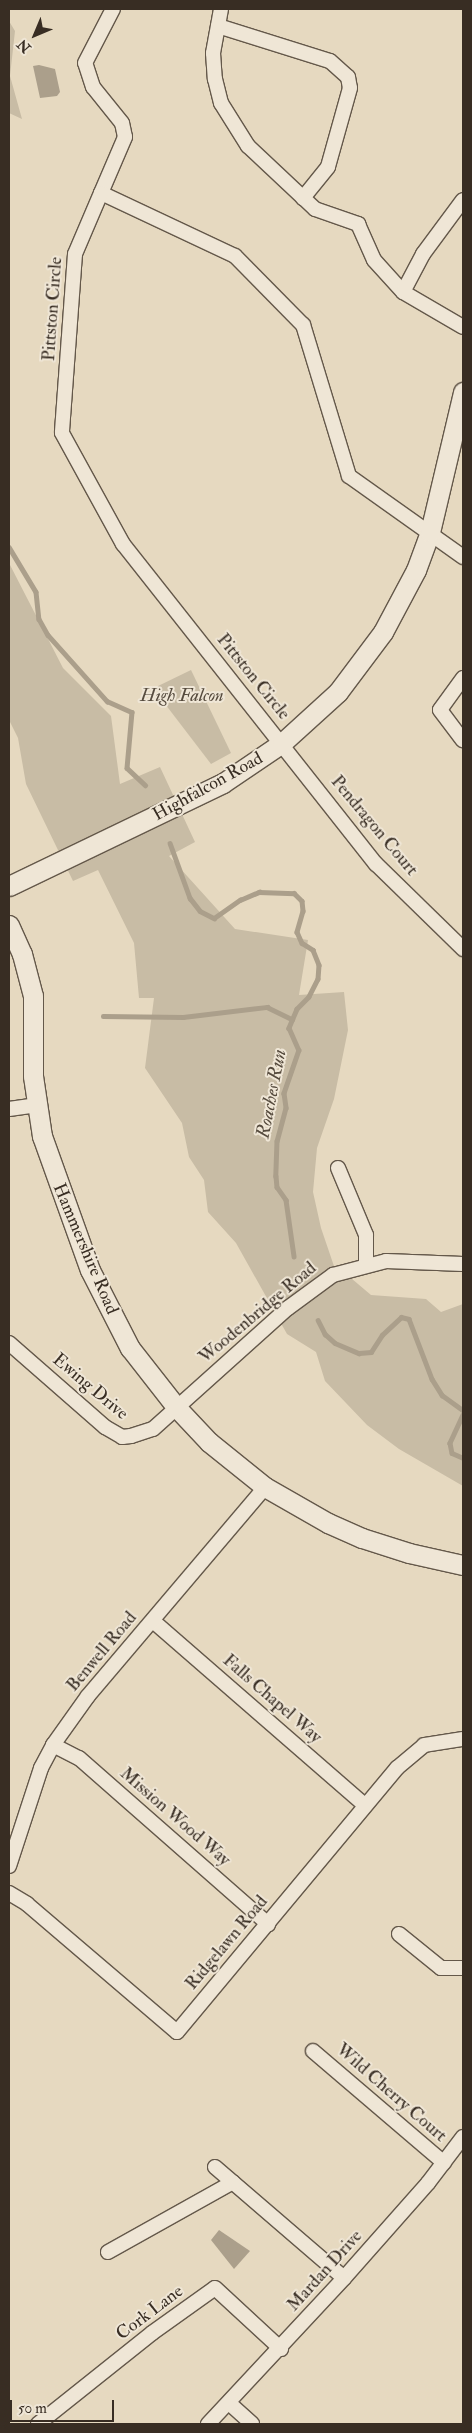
<!DOCTYPE html>
<html>
<head>
<meta charset="utf-8">
<style>
	body { margin:0 }
	#map { position:relative; width:472px; height:2433px; overflow:hidden; background:#e6d9c0; font-family:"IM FELL Double Pica",serif }
	div>[style] { position:absolute }
	.green>* { inset:0; background:#c8bca5 }
	.water>* { inset:0; background:#ab9f8b }
	.stream>* { height:4.5px; margin:-2.25px; padding:0 2.25px; transform-origin:2.25px; border-radius:2.25px; background:#ab9f8b }
	.roads { filter:drop-shadow(1px 0 #64584a) drop-shadow(-1px 0 #64584a) drop-shadow(0 1px #64584a) drop-shadow(0 -1px #64584a) }
	.street>* { height:14px; margin:-7px; padding:0 7px; transform-origin:7px; border-radius:7px; background:#efe6d6 }
	.secondary>* { height:19px; margin:-9.5px; padding:0 9.5px; transform-origin:9.5px; border-radius:9.5px; background:#efe6d6 }
	span { translate:-50% -50%; white-space:nowrap; text-align:center; line-height:1.15; -webkit-text-stroke:4px #efe6d6; paint-order:stroke }
	.street-label { font-size:18px; color:#382d23 }
	.park-label { font-size:18px; color:#554a3d; font-style:italic }
	.water-label { font-size:19px; color:#554a3d; font-style:italic }
	.frame { position:absolute; inset:0; border:10px solid #382d23; pointer-events:none }
	.north { position:absolute; left:10px; top:10px; width:50px; height:50px; -webkit-text-stroke:4px #efe6d6; paint-order:stroke; rotate:225deg; font-size:14px; font-weight:700; line-height:20px; text-align:center; color:#382d23 }
	.north::after { content:''; display:block; margin:auto; width:18px; height:22px; background:#382d23; clip-path:polygon(50% 0,100% 100%,50% 72%,0 100%) }
	.scale { position:absolute; left:10px; top:2400px; width:104px; height:22px; box-sizing:border-box; border:2px solid #382d23; border-top:0; padding-left:6px; font-size:15px; line-height:18px; white-space:nowrap; color:#382d23; -webkit-text-stroke:4px #efe6d6; paint-order:stroke }
</style>
</head>
<body>
<div id="map">
	<div class="green">
		<div style="clip-path:polygon(9px 21px,15px 31px,10px 76px,22px 119px,9px 113px)"></div>
		<div style="clip-path:polygon(9px 563px,63px 668px,111px 716px,120px 784px,160px 767px,195px 842px,169px 856px,235px 929px,308px 940px,299px 995px,344px 992px,348px 1030px,334px 1099px,317px 1148px,313px 1192px,321px 1228px,336px 1272px,345px 1273px,371px 1295px,426px 1299px,441px 1312px,463px 1304px,463px 1486px,399px 1449px,367px 1425px,325px 1381px,316px 1352px,287px 1334px,236px 1243px,208px 1212px,204px 1180px,189px 1157px,182px 1123px,145px 1068px,154px 998px,139px 998px,134px 943px,98px 870px,73px 881px,26px 784px,18px 738px,9px 720px)"></div>
		<div style="clip-path:polygon(191px 670px,231px 753px,211px 764px,162px 700px,156px 687px)"></div>
	</div>
	<div class="water">
		<div style="clip-path:polygon(39px 65px,55px 69px,60px 92px,57px 96px,40px 98px,33px 66px)"></div>
		<div style="clip-path:polygon(219px 2230px,250px 2251px,234px 2269px,211px 2240px)"></div>
	</div>
	<div class="stream">
		<div style="left:9px;top:547px;width:52px;rotate:59deg"></div>
		<div style="left:36px;top:592px;width:27px;rotate:84deg"></div>
		<div style="left:39px;top:619px;width:18px;rotate:61deg"></div>
		<div style="left:48px;top:635px;width:89px;rotate:48.2deg"></div>
		<div style="left:107px;top:701px;width:27px;rotate:24deg"></div>
		<div style="left:132px;top:712px;width:56px;rotate:95.1deg"></div>
		<div style="left:127px;top:768px;width:25px;rotate:43deg"></div>
		<div style="left:170px;top:843px;width:59px;rotate:70deg"></div>
		<div style="left:190px;top:898px;width:16px;rotate:52deg"></div>
		<div style="left:200px;top:911px;width:16px;rotate:27deg"></div>
		<div style="left:214px;top:918px;width:32px;rotate:-35deg"></div>
		<div style="left:240px;top:900px;width:21px;rotate:-23deg"></div>
		<div style="left:259px;top:892px;width:35px;rotate:2deg"></div>
		<div style="left:294px;top:893px;width:11px;rotate:45deg"></div>
		<div style="left:302px;top:901px;width:10px;rotate:84deg"></div>
		<div style="left:303px;top:911px;width:22px;rotate:106deg"></div>
		<div style="left:297px;top:932px;width:12px;rotate:66deg"></div>
		<div style="left:302px;top:943px;width:13px;rotate:32deg"></div>
		<div style="left:313px;top:950px;width:16px;rotate:68deg"></div>
		<div style="left:319px;top:965px;width:14px;rotate:94deg"></div>
		<div style="left:318px;top:979px;width:20px;rotate:117deg"></div>
		<div style="left:309px;top:997px;width:17px;rotate:135deg"></div>
		<div style="left:297px;top:1009px;width:21px;rotate:113deg"></div>
		<div style="left:289px;top:1028px;width:24px;rotate:66deg"></div>
		<div style="left:299px;top:1050px;width:46px;rotate:109.2deg"></div>
		<div style="left:284px;top:1093px;width:15px;rotate:82deg"></div>
		<div style="left:286px;top:1108px;width:34px;rotate:105deg"></div>
		<div style="left:277px;top:1141px;width:35px;rotate:92deg"></div>
		<div style="left:276px;top:1176px;width:11px;rotate:85deg"></div>
		<div style="left:277px;top:1187px;width:16px;rotate:55deg"></div>
		<div style="left:286px;top:1200px;width:57px;rotate:81.9deg"></div>
		<div style="left:103px;top:1016px;width:80px;rotate:0.7deg"></div>
		<div style="left:183px;top:1017px;width:85px;rotate:-6.8deg"></div>
		<div style="left:267px;top:1007px;width:28px;rotate:26deg"></div>
		<div style="left:318px;top:1320px;width:16px;rotate:63deg"></div>
		<div style="left:325px;top:1334px;width:13px;rotate:42deg"></div>
		<div style="left:335px;top:1343px;width:26px;rotate:23deg"></div>
		<div style="left:359px;top:1353px;width:12px;rotate:-5deg"></div>
		<div style="left:371px;top:1352px;width:20px;rotate:-57deg"></div>
		<div style="left:382px;top:1335px;width:26px;rotate:-43deg"></div>
		<div style="left:401px;top:1317px;width:8px;rotate:14deg"></div>
		<div style="left:409px;top:1319px;width:64px;rotate:69deg"></div>
		<div style="left:432px;top:1379px;width:19px;rotate:58deg"></div>
		<div style="left:442px;top:1395px;width:26px;rotate:36deg"></div>
		<div style="left:463px;top:1415px;width:31px;rotate:115deg"></div>
		<div style="left:450px;top:1443px;width:10px;rotate:79deg"></div>
		<div style="left:452px;top:1453px;width:12px;rotate:24deg"></div>
	</div>
	<div class="roads">
		<div class="street">
			<div style="left:221px;top:9px;width:45px;rotate:100.3deg"></div>
			<div style="left:213px;top:53px;width:26px;rotate:86deg"></div>
			<div style="left:215px;top:79px;width:25px;rotate:76deg"></div>
			<div style="left:221px;top:103px;width:51px;rotate:57.9deg"></div>
			<div style="left:248px;top:146px;width:92px;rotate:43.2deg"></div>
			<div style="left:315px;top:209px;width:46px;rotate:19.2deg"></div>
			<div style="left:358px;top:224px;width:39px;rotate:66deg"></div>
			<div style="left:374px;top:260px;width:43px;rotate:47.8deg"></div>
			<div style="left:403px;top:292px;width:69px;rotate:30.3deg"></div>
			<div style="left:218px;top:26px;width:117px;rotate:17.4deg"></div>
			<div style="left:330px;top:61px;width:24px;rotate:42deg"></div>
			<div style="left:348px;top:77px;width:11px;rotate:80deg"></div>
			<div style="left:350px;top:88px;width:82px;rotate:105.6deg"></div>
			<div style="left:328px;top:167px;width:40px;rotate:129deg"></div>
			<div style="left:101px;top:193px;width:61px;rotate:-66.8deg"></div>
			<div style="left:125px;top:137px;width:14px;rotate:-102deg"></div>
			<div style="left:122px;top:123px;width:46px;rotate:-128.9deg"></div>
			<div style="left:93px;top:87px;width:25px;rotate:-108deg"></div>
			<div style="left:85px;top:63px;width:61px;rotate:-62.6deg"></div>
			<div style="left:403px;top:292px;width:43px;rotate:-62.2deg"></div>
			<div style="left:423px;top:254px;width:67px;rotate:-53.5deg"></div>
			<div style="left:463px;top:557px;width:140px;rotate:-144.6deg"></div>
			<div style="left:349px;top:476px;width:158px;rotate:-106.9deg"></div>
			<div style="left:303px;top:325px;width:97px;rotate:-134.6deg"></div>
			<div style="left:235px;top:256px;width:148px;rotate:-154.8deg"></div>
			<div style="left:101px;top:193px;width:66px;rotate:113.1deg"></div>
			<div style="left:75px;top:254px;width:179px;rotate:94.2deg"></div>
			<div style="left:62px;top:433px;width:127px;rotate:61.2deg"></div>
			<div style="left:123px;top:544px;width:408px;rotate:51.7deg"></div>
			<div style="left:376px;top:864px;width:122px;rotate:44.3deg"></div>
			<div style="left:463px;top:678px;width:39px;rotate:126deg"></div>
			<div style="left:440px;top:710px;width:38px;rotate:53deg"></div>
			<div style="left:9px;top:1109px;width:27px;rotate:-8deg"></div>
			<div style="left:338px;top:1168px;width:73px;rotate:67.3deg"></div>
			<div style="left:366px;top:1235px;width:30px;rotate:90deg"></div>
			<div style="left:9px;top:1343px;width:128px;rotate:41.2deg"></div>
			<div style="left:105px;top:1427px;width:20px;rotate:30deg"></div>
			<div style="left:122px;top:1437px;width:9px;rotate:-6deg"></div>
			<div style="left:131px;top:1436px;width:23px;rotate:-18deg"></div>
			<div style="left:153px;top:1429px;width:181px;rotate:-41.9deg"></div>
			<div style="left:288px;top:1308px;width:56px;rotate:-36.3deg"></div>
			<div style="left:333px;top:1275px;width:55px;rotate:-14.8deg"></div>
			<div style="left:386px;top:1261px;width:77px;rotate:2.2deg"></div>
			<div style="left:153px;top:1621px;width:281px;rotate:41deg"></div>
			<div style="left:53px;top:1745px;width:29px;rotate:27deg"></div>
			<div style="left:79px;top:1758px;width:252px;rotate:41.3deg"></div>
			<div style="left:9px;top:1866px;width:103px;rotate:-71.9deg"></div>
			<div style="left:41px;top:1768px;width:26px;rotate:-62deg"></div>
			<div style="left:53px;top:1745px;width:60px;rotate:-54.5deg"></div>
			<div style="left:88px;top:1696px;width:274px;rotate:-49.7deg"></div>
			<div style="left:9px;top:1893px;width:21px;rotate:31deg"></div>
			<div style="left:27px;top:1904px;width:197px;rotate:40.5deg"></div>
			<div style="left:177px;top:2032px;width:344px;rotate:-50.2deg"></div>
			<div style="left:397px;top:1768px;width:35px;rotate:-40deg"></div>
			<div style="left:424px;top:1745px;width:39px;rotate:-9deg"></div>
			<div style="left:399px;top:1934px;width:54px;rotate:39deg"></div>
			<div style="left:441px;top:1968px;width:22px"></div>
			<div style="left:313px;top:2051px;width:172px;rotate:40.5deg"></div>
			<div style="left:215px;top:2167px;width:170px;rotate:40.7deg"></div>
			<div style="left:108px;top:2252px;width:143px;rotate:-29.2deg"></div>
			<div style="left:229px;top:2403px;width:31px;rotate:42deg"></div>
			<div style="left:38px;top:2424px;width:146px;rotate:-38.6deg"></div>
			<div style="left:152px;top:2333px;width:77px;rotate:-35.5deg"></div>
			<div style="left:215px;top:2288px;width:90px;rotate:42.7deg"></div>
			<div style="left:208px;top:2424px;width:200px;rotate:-47deg"></div>
			<div style="left:344px;top:2278px;width:127px;rotate:-48.5deg"></div>
			<div style="left:428px;top:2183px;width:58px;rotate:-52.7deg"></div>
		</div>
		<div class="secondary">
			<div style="left:9px;top:886px;width:237px;rotate:-25.7deg"></div>
			<div style="left:223px;top:783px;width:71px;rotate:-34.1deg"></div>
			<div style="left:282px;top:743px;width:76px;rotate:-42.3deg"></div>
			<div style="left:338px;top:692px;width:75px;rotate:-53.1deg"></div>
			<div style="left:383px;top:632px;width:70px;rotate:-62deg"></div>
			<div style="left:416px;top:570px;width:40px;rotate:-69.8deg"></div>
			<div style="left:430px;top:532px;width:144px;rotate:-76.7deg"></div>
			<div style="left:9px;top:925px;width:32px;rotate:66deg"></div>
			<div style="left:22px;top:954px;width:43px;rotate:75.3deg"></div>
			<div style="left:33px;top:996px;width:80px;rotate:90deg"></div>
			<div style="left:33px;top:1076px;width:61px;rotate:81.5deg"></div>
			<div style="left:42px;top:1136px;width:142px;rotate:70.3deg"></div>
			<div style="left:90px;top:1270px;width:88px;rotate:62.9deg"></div>
			<div style="left:130px;top:1348px;width:76px;rotate:51.9deg"></div>
			<div style="left:177px;top:1408px;width:47px;rotate:46.7deg"></div>
			<div style="left:209px;top:1442px;width:72px;rotate:38.8deg"></div>
			<div style="left:265px;top:1487px;width:73px;rotate:29.7deg"></div>
			<div style="left:328px;top:1523px;width:37px;rotate:24deg"></div>
			<div style="left:362px;top:1538px;width:49px;rotate:17.7deg"></div>
			<div style="left:409px;top:1553px;width:55px;rotate:12.5deg"></div>
		</div>
	</div>
	<div class="street-label">
		<span style="left:53px;top:309px;rotate:-86deg">Pittston Circle</span>
		<span style="left:253px;top:677px;rotate:51deg">Pittston Circle</span>
		<span style="left:208px;top:787px;rotate:-29deg">Highfalcon Road</span>
		<span style="left:374px;top:826px;rotate:50deg">Pendragon Court</span>
		<span style="left:85px;top:1249px;rotate:67deg">Hammershire Road</span>
		<span style="left:258px;top:1313px;rotate:-40deg">Woodenbridge Road</span>
		<span style="left:90px;top:1387px;rotate:40deg">Ewing Drive</span>
		<span style="left:102px;top:1652px;rotate:-50deg">Benwell Road</span>
		<span style="left:272px;top:1699px;rotate:41deg">Falls Chapel Way</span>
		<span style="left:175px;top:1817px;rotate:41deg">Mission Wood Way</span>
		<span style="left:227px;top:1943px;rotate:-50deg">Ridgelawn Road</span>
		<span style="left:391px;top:2093px;rotate:41deg">Wild Cherry Court</span>
		<span style="left:325px;top:2271px;rotate:-48deg">Mardan Drive</span>
		<span style="left:150px;top:2313px;rotate:-37deg">Cork Lane</span>
	</div>
	<div class="park-label">
		<span style="left:182px;top:696px">High Falcon</span>
	</div>
	<div class="water-label">
		<span style="left:272px;top:1094px;rotate:-79deg">Roaches Run</span>
	</div>
	<div class="frame"></div>
	<div class="north">N</div>
	<div class="scale">50 m</div>
</div>
</body>
</html>
